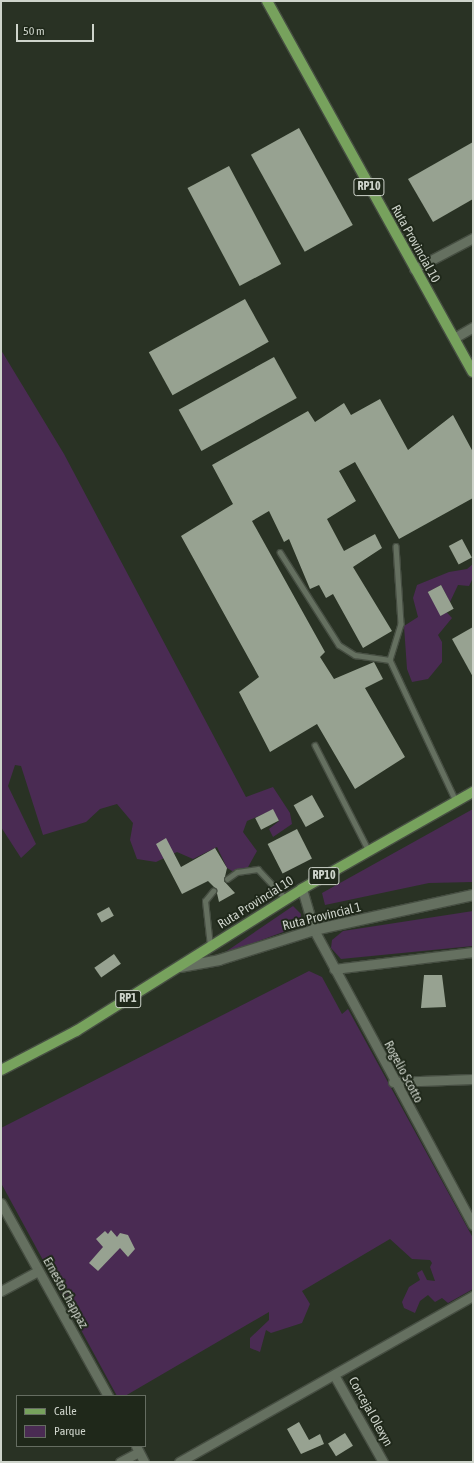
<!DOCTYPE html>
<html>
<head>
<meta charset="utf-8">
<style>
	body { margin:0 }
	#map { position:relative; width:474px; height:1463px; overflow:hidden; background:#293224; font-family:"Asap Condensed",sans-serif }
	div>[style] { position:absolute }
	.green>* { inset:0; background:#4a2b53 }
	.building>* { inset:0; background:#97a291; transform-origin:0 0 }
	.roads { filter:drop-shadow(1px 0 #464e42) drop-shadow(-1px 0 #464e42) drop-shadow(0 1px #464e42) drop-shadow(0 -1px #464e42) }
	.lane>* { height:4.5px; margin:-2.25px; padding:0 2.25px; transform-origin:2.25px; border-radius:2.25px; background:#657060 }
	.street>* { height:9px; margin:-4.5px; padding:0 4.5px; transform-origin:4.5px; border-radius:4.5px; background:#657060 }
	.secondary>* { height:10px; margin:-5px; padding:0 5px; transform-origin:5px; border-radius:5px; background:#657060 }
	.primary>* { height:10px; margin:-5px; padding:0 5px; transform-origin:5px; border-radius:5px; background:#77a25d }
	span { translate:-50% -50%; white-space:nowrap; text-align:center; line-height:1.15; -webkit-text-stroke:4px #1f281a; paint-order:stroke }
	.shield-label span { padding:1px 3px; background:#1f281a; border:1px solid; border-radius:3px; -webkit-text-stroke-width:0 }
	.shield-label { font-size:12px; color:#ced4cb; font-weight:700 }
	.street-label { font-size:13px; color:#ced4cb }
	.frame { position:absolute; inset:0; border:2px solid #ced4cb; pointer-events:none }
	.legend { position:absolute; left:16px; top:1395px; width:130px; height:52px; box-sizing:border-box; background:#1f281a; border:1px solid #656d61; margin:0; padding:5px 7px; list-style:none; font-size:12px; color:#ced4cb }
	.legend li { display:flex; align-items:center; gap:8px; height:20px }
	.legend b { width:20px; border:1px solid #656d61 }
	.scale { position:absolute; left:16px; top:24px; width:78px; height:18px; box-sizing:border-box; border:2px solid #ced4cb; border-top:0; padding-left:5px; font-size:12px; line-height:14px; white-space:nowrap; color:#ced4cb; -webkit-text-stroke:3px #1f281a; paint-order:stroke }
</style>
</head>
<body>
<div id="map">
	<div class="green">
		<div style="clip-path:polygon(1px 350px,64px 454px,246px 797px,273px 787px,290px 813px,292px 824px,273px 837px,269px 829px,279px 821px,273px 810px,247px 821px,243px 832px,257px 851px,247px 869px,239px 875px,227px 868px,217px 847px,193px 859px,177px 852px,156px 862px,137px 859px,130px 840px,133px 823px,117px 804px,100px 809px,86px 822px,43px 835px,21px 766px,15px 765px,8px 786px,36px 844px,21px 858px,1px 827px)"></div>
		<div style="clip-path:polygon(473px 564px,473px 578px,469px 586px,458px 585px,450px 602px,441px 585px,428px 592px,452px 618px,438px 635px,442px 642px,442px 662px,428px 679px,412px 682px,407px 669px,404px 626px,418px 617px,413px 598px,417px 585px,449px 572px,467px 569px)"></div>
		<div style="clip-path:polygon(473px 809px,473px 882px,429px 883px,325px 905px,322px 893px)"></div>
		<div style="clip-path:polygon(293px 906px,301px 914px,300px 923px,294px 928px,221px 955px)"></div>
		<div style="clip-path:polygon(473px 911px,473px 946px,341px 959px,331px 948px,332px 940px,343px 931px)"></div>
		<div style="clip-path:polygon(309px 971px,322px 977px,342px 1014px,348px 1009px,473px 1238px,473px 1289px,448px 1303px,442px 1298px,435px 1302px,428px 1295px,420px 1301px,415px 1313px,404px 1308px,402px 1302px,409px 1287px,420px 1280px,417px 1273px,422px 1270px,427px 1280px,435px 1281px,430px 1267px,432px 1263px,430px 1260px,412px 1259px,390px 1239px,302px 1291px,310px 1304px,302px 1323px,271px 1333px,266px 1330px,260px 1352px,250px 1348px,250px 1338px,269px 1320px,269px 1312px,125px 1396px,117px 1396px,1px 1183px,1px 1128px)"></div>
	</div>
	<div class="building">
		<div style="left:299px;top:128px;width:111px;height:55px;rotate:61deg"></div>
		<div style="clip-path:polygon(473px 142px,473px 199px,433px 222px,408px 179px)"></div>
		<div style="left:229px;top:166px;width:111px;height:47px;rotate:62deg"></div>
		<div style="left:245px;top:299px;width:49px;height:110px;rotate:61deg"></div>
		<div style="left:274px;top:357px;width:47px;height:109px;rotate:61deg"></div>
		<div style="clip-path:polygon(380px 399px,408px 450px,453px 415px,473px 452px,473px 498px,399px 539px,355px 462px,339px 471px,356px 501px,327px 519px,344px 551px,375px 534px,382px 548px,353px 567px,392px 631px,363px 648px,333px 594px,326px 598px,319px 585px,310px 589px,289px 539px,284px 542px,269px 511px,252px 521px,325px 652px,320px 657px,334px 679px,374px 662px,383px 679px,365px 688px,405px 757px,355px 789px,317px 724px,270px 752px,239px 692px,259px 677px,181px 536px,233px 504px,212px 465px,308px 411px,315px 422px,344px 403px,351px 415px)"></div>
		<div style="left:462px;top:539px;width:21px;height:15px;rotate:62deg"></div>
		<div style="left:441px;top:585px;width:27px;height:15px;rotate:62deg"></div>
		<div style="clip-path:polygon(473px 627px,473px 677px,452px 639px)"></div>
		<div style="left:312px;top:795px;width:25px;height:21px;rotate:61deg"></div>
		<div style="left:273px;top:809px;width:13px;height:20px;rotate:63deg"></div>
		<div style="left:297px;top:829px;width:33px;height:33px;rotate:63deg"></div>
		<div style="clip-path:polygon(166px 838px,181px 867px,215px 848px,227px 868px,224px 881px,235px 893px,219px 902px,216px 889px,208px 881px,182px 894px,156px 844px)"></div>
		<div style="left:109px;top:907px;width:10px;height:14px;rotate:61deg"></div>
		<div style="left:114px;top:954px;width:12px;height:24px;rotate:55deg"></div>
		<div style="clip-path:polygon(424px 975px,442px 975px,446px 1007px,421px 1008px)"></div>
		<div style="clip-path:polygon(111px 1230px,117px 1237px,120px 1233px,128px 1235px,135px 1249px,128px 1257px,120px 1248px,98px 1271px,89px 1263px,103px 1247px,96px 1239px,105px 1231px,108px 1234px)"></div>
		<div style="clip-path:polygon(299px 1422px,309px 1440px,320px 1434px,324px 1444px,301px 1454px,287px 1429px)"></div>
		<div style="left:345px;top:1433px;width:15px;height:20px;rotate:58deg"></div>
	</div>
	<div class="roads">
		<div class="lane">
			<div style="left:396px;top:546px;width:78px;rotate:86.3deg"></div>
			<div style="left:401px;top:624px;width:38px;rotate:107deg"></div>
			<div style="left:390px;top:660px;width:156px;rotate:64.9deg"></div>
			<div style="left:280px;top:552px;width:110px;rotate:57.6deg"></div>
			<div style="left:339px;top:645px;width:19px;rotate:32deg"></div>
			<div style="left:355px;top:655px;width:35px;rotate:8deg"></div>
			<div style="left:315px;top:745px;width:119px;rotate:63deg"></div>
			<div style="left:227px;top:879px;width:12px;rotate:-35deg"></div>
			<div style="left:237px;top:872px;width:21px;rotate:-8deg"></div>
			<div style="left:258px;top:869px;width:41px;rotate:47deg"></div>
			<div style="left:210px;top:946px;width:45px;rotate:-96.3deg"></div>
			<div style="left:205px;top:901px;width:13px;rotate:-51deg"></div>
		</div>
		<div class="street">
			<div style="left:414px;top:269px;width:67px;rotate:-27.7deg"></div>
			<div style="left:454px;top:338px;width:22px;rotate:-30deg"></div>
			<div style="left:302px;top:889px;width:43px;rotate:73.7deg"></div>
			<div style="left:314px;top:930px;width:335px;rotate:61.7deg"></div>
			<div style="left:334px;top:969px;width:140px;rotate:-7deg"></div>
			<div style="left:393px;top:1082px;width:80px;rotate:-2.1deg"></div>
			<div style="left:1px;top:1203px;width:221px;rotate:61deg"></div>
			<div style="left:1px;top:1291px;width:42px;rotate:-28.4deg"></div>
			<div style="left:334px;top:1375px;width:100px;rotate:60.6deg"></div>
			<div style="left:136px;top:1446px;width:18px;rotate:63deg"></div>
			<div style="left:120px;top:1462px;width:21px;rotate:-28deg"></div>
			<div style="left:179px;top:1462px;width:338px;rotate:-29.5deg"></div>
		</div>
		<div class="secondary">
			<div style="left:180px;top:967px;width:40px;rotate:-10deg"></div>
			<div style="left:219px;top:960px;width:100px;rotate:-17.5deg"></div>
			<div style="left:314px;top:930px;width:163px;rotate:-12.4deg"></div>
		</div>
		<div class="primary">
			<div style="left:267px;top:1px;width:424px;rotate:61deg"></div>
			<div style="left:1px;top:1070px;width:85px;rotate:-27.5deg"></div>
			<div style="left:76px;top:1031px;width:267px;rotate:-32.1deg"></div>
			<div style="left:302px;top:889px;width:197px;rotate:-29.6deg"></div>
		</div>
	</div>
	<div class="shield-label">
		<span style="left:369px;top:187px">RP10</span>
		<span style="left:324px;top:876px">RP10</span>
		<span style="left:128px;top:999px">RP1</span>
	</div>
	<div class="street-label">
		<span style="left:415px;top:244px;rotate:61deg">Ruta Provincial 10</span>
		<span style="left:256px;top:903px;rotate:-32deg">Ruta Provincial 10</span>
		<span style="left:322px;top:917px;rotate:-14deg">Ruta Provincial 1</span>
		<span style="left:403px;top:1072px;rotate:62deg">Rogelio Scotto</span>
		<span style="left:65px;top:1293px;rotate:61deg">Ernesto Chappaz</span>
		<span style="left:370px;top:1412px;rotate:61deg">Concejal Olexyn</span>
	</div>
	<div class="frame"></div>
	<ul class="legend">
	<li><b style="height:5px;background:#77a25d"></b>Calle</li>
	<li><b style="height:11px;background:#4a2b53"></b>Parque</li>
	</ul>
	<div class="scale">50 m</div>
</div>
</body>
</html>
